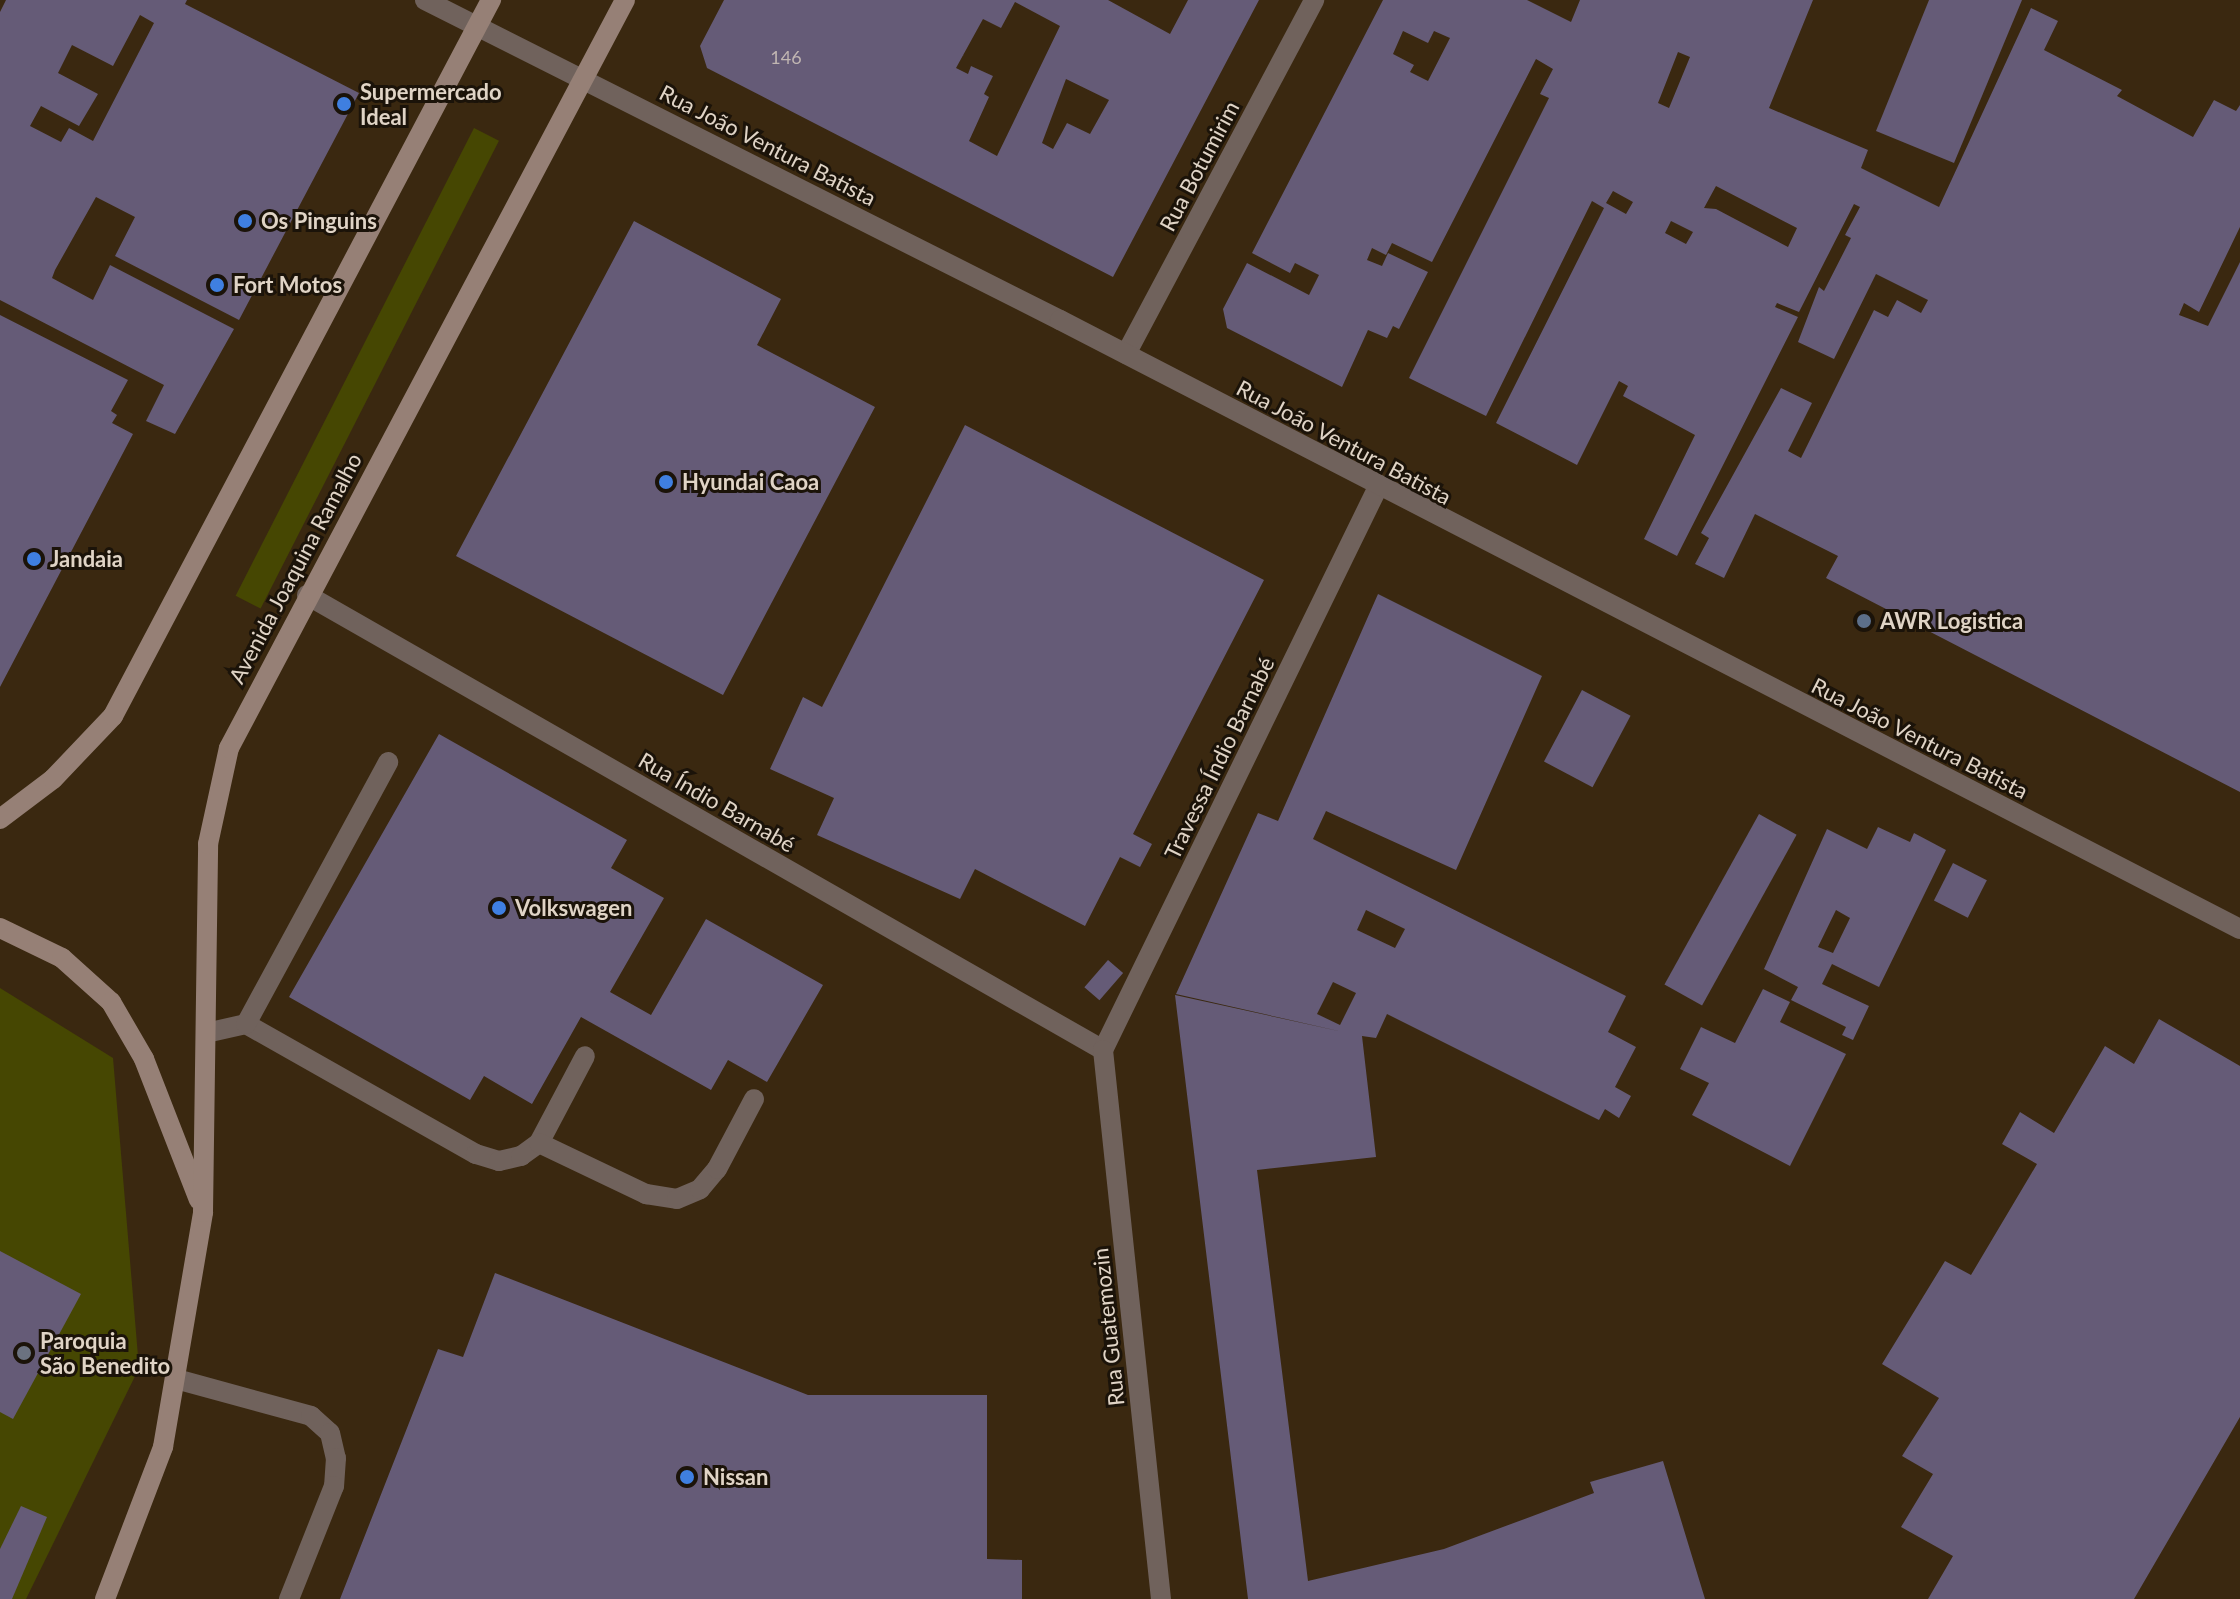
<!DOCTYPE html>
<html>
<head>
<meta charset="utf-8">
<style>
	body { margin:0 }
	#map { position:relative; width:2240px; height:1599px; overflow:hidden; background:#3a2810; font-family:Lato,sans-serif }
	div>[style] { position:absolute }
	.green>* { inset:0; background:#464702; transform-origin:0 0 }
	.building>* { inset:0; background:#655b77; transform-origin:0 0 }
	.service>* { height:20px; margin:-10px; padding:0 10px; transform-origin:10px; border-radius:10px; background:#70625c }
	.minor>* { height:20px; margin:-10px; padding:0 10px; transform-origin:10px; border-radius:10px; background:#70625c }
	.tertiary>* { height:20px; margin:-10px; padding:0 10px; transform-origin:10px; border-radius:10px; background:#70625c }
	.secondary>* { height:20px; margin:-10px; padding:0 10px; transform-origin:10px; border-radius:10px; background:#968076 }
	.dots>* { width:22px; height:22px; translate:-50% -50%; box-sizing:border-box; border:4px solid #1b1309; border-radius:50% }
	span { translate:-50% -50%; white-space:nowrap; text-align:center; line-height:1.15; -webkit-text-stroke:6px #1b1309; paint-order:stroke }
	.number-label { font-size:18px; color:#c1b6b2 }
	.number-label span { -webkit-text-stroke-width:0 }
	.poi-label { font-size:22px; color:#e0d4c6; font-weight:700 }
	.left { translate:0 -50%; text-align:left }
	.street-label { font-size:22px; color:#e0d4c6 }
</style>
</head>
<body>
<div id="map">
	<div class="green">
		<div style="left:474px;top:128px;width:28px;height:525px;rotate:27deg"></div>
		<div style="clip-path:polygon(0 988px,113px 1058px,139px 1368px,26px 1599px,0 1599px)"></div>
	</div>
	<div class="building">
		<div style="clip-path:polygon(evenodd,6px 0,187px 0,185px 4px,359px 93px,239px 320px,115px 256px,135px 217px,96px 197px,55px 270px,52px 278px,93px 300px,110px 265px,234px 329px,175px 434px,146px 421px,164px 385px,0 300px,0 12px,6px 0,140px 15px,154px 23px,93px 141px,69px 128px,61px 142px,30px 126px,41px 106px,79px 126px,98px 94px,58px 73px,72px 45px,113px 66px,140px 15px)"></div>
		<div style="clip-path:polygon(evenodd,724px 0,1108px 0,1170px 34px,1188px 0,1259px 0,1113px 277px,707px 68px,700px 46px,724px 0,1015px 2px,1060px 26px,997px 156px,969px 141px,989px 97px,984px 94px,993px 76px,971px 66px,968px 74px,956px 68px,983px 19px,1001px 28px,1015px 2px,724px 0,1066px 79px,1109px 100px,1090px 134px,1067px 123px,1053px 149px,1042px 143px,1066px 79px)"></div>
		<div style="clip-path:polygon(evenodd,1383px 0,1527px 0,1571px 22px,1580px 0,1813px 0,1769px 108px,1868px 150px,1861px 168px,1939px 207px,2031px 8px,2058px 21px,2044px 50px,2122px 90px,2117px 96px,2193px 137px,2214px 100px,2236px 111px,2240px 105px,2240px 227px,2199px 312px,2184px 303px,2179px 315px,2208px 326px,2240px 262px,2240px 792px,1826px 578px,1838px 556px,1755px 514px,1724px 578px,1695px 564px,1709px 538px,1701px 533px,1781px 388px,1812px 403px,1788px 451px,1801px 458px,1874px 310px,1888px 317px,1897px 300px,1921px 313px,1928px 300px,1876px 274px,1834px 359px,1798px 342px,1819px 287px,1824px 291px,1851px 238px,1845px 235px,1860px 207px,1854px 204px,1799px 312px,1777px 303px,1775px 307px,1798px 317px,1677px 556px,1644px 539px,1695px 435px,1623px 396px,1628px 386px,1619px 381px,1577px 465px,1496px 423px,1604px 208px,1592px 201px,1486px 416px,1409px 378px,1549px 98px,1540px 94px,1553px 69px,1536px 59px,1432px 262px,1392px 243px,1386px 255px,1372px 248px,1367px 260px,1382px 266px,1388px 253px,1428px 272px,1399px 329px,1393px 326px,1387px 338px,1368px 330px,1342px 387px,1227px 328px,1223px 309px,1247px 263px,1309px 295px,1319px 275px,1295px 263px,1290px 273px,1252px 253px,1383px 0,1403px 31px,1428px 43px,1434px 31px,1450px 38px,1428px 81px,1410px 72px,1414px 65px,1393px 54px,1403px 31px,1383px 0,1678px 52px,1690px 57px,1669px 108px,1658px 103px,1678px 52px,1383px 0,1716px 186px,1797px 228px,1788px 247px,1716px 209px,1704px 208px,1716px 186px,1383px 0,1613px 191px,1633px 202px,1626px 214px,1606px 203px,1613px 191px,1383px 0,1671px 221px,1693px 232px,1686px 244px,1665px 233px,1671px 221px)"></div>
		<div style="clip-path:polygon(1929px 0,2022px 0,1954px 163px,1876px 131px)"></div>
		<div style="clip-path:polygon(634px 221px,781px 299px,757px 345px,875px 407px,723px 695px,456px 556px)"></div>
		<div style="clip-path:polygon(0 315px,128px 380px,111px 411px,117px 415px,112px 423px,133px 434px,0 687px)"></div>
		<div style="clip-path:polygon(965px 425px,1264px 580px,1133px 834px,1152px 844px,1140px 867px,1120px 857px,1085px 926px,975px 869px,960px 899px,817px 835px,834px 798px,770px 769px,803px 697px,822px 707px)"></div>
		<div style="clip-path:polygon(evenodd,1378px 594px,1542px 676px,1456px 870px,1326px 811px,1313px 839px,1626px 996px,1608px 1032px,1636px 1047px,1615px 1087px,1631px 1096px,1619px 1118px,1605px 1109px,1599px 1120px,1387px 1014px,1376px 1038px,1362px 1036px,1376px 1157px,1257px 1170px,1308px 1581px,1444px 1549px,1594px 1493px,1590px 1482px,1663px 1461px,1705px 1599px,1248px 1599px,1175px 995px,1343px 1032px,1176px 994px,1258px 813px,1278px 821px,1378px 594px,1366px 910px,1405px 929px,1395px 948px,1357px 930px,1366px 910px,1378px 594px,1333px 982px,1356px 993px,1340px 1025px,1317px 1014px,1333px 982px)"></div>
		<div style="left:1582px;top:690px;width:55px;height:81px;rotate:28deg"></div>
		<div style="clip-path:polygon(439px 734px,627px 840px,611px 868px,664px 898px,610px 992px,651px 1015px,706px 919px,823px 985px,767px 1082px,728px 1060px,711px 1090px,581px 1017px,532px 1104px,484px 1076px,470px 1100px,289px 997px)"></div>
		<div style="left:1759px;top:814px;width:43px;height:195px;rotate:29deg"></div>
		<div style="clip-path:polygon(evenodd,1878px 827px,1910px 842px,1914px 833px,1946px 850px,1879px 987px,1832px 964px,1822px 984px,1869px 1006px,1853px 1040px,1842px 1035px,1846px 1027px,1791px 1000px,1798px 987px,1764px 969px,1827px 829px,1867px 849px,1878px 827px,1836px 910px,1850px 918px,1833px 953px,1818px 947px,1836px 910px)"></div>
		<div style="left:1953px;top:863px;width:38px;height:42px;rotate:27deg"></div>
		<div style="left:1108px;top:960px;width:20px;height:36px;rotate:41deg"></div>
		<div style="clip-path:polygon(1763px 989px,1790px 1002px,1780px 1022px,1846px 1054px,1790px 1166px,1692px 1115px,1709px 1083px,1680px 1069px,1701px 1027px,1735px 1043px)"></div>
		<div style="clip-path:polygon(2159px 1019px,2240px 1066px,2240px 1417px,2134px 1599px,1928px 1599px,1953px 1556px,1901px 1527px,1933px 1474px,1902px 1456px,1939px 1398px,1882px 1364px,1945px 1261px,1971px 1275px,2037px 1164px,2002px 1144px,2020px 1112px,2054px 1133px,2105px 1046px,2134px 1064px)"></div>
		<div style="clip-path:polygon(0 1251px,81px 1294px,13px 1419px,0 1412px)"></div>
		<div style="clip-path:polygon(495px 1273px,808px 1395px,987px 1395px,987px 1559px,1022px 1560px,1022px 1599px,340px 1599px,438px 1349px,463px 1357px)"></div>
		<div style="clip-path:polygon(21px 1506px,47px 1517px,12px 1599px,0 1599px,0 1549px)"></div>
	</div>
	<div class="service">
		<div style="left:246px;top:1024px;width:264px;rotate:29.5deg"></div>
		<div style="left:476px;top:1154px;width:24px;rotate:17deg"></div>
		<div style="left:499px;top:1161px;width:23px;rotate:-13deg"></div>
		<div style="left:521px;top:1156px;width:22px;rotate:-36deg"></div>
		<div style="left:539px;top:1143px;width:98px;rotate:-62.1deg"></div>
		<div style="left:206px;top:1033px;width:41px;rotate:-12.7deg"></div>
		<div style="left:246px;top:1024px;width:298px;rotate:-61.5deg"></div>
		<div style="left:539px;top:1143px;width:119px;rotate:25.5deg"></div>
		<div style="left:646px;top:1194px;width:31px;rotate:9deg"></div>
		<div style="left:677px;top:1199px;width:25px;rotate:-23deg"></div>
		<div style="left:700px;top:1189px;width:26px;rotate:-50deg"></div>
		<div style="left:717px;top:1169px;width:79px;rotate:-62.1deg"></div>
		<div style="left:176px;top:1379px;width:140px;rotate:15.3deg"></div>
		<div style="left:311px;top:1416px;width:25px;rotate:42deg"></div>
		<div style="left:330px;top:1433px;width:26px;rotate:77deg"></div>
		<div style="left:336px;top:1458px;width:28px;rotate:94deg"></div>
		<div style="left:334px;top:1486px;width:122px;rotate:111.7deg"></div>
	</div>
	<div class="minor">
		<div style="left:1126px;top:354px;width:401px;rotate:-62deg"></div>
		<div style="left:307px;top:595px;width:917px;rotate:29.75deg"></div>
		<div style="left:1103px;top:1050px;width:627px;rotate:-63.97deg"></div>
		<div style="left:1103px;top:1050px;width:552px;rotate:83.97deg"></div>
	</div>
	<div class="tertiary">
		<div style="left:425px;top:0;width:711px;rotate:26.75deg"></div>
		<div style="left:1060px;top:320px;width:1328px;rotate:27.3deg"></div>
	</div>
	<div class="secondary">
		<div style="left:0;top:819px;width:66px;rotate:-37deg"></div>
		<div style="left:53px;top:779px;width:87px;rotate:-46.4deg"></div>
		<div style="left:113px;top:716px;width:810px;rotate:-62.17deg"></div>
		<div style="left:0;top:928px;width:69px;rotate:25.8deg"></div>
		<div style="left:62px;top:958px;width:66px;rotate:41.9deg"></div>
		<div style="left:111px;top:1002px;width:66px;rotate:59.9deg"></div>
		<div style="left:144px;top:1059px;width:151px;rotate:68.7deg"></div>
		<div style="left:105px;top:1599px;width:163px;rotate:-69.1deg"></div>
		<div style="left:163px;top:1447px;width:238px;rotate:-80.3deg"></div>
		<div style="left:203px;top:1212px;width:368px;rotate:-89.2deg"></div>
		<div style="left:208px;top:844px;width:98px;rotate:-77.7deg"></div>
		<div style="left:229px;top:748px;width:846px;rotate:-62.1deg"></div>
	</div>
	<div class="dots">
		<div style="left:344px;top:104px;background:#3f7fe0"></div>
		<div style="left:245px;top:221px;background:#3f7fe0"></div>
		<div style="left:217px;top:285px;background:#3f7fe0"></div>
		<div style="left:666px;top:482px;background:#3f7fe0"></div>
		<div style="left:34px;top:559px;background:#3f7fe0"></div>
		<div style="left:1864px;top:621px;background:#5c6f8a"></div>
		<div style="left:499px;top:908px;background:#3f7fe0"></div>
		<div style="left:24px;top:1353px;background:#6b7280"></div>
		<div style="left:687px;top:1477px;background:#3f7fe0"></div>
	</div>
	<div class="number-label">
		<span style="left:786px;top:57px">146</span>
	</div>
	<div class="poi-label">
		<span class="left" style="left:360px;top:104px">Supermercado<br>Ideal</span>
		<span class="left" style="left:261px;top:221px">Os Pinguins</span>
		<span class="left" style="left:233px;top:285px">Fort Motos</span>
		<span class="left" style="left:682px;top:482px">Hyundai Caoa</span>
		<span class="left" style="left:50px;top:559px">Jandaia</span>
		<span class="left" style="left:1880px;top:621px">AWR Logistica</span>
		<span class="left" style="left:515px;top:908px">Volkswagen</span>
		<span class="left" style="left:40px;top:1353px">Paroquia<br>São Benedito</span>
		<span class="left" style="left:703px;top:1477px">Nissan</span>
	</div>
	<div class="street-label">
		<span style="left:768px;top:145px;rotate:27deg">Rua João Ventura Batista</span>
		<span style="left:1199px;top:166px;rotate:-62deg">Rua Botumirim</span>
		<span style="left:1344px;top:442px;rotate:28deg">Rua João Ventura Batista</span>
		<span style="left:295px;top:568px;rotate:-62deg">Avenida Joaquina Ramalho</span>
		<span style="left:1920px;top:738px;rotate:27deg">Rua João Ventura Batista</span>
		<span style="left:1219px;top:758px;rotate:-64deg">Travessa Índio Barnabé</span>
		<span style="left:717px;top:802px;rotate:30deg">Rua Índio Barnabé</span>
		<span style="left:1108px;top:1327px;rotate:-96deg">Rua Guatemozin</span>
	</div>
</div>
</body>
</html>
